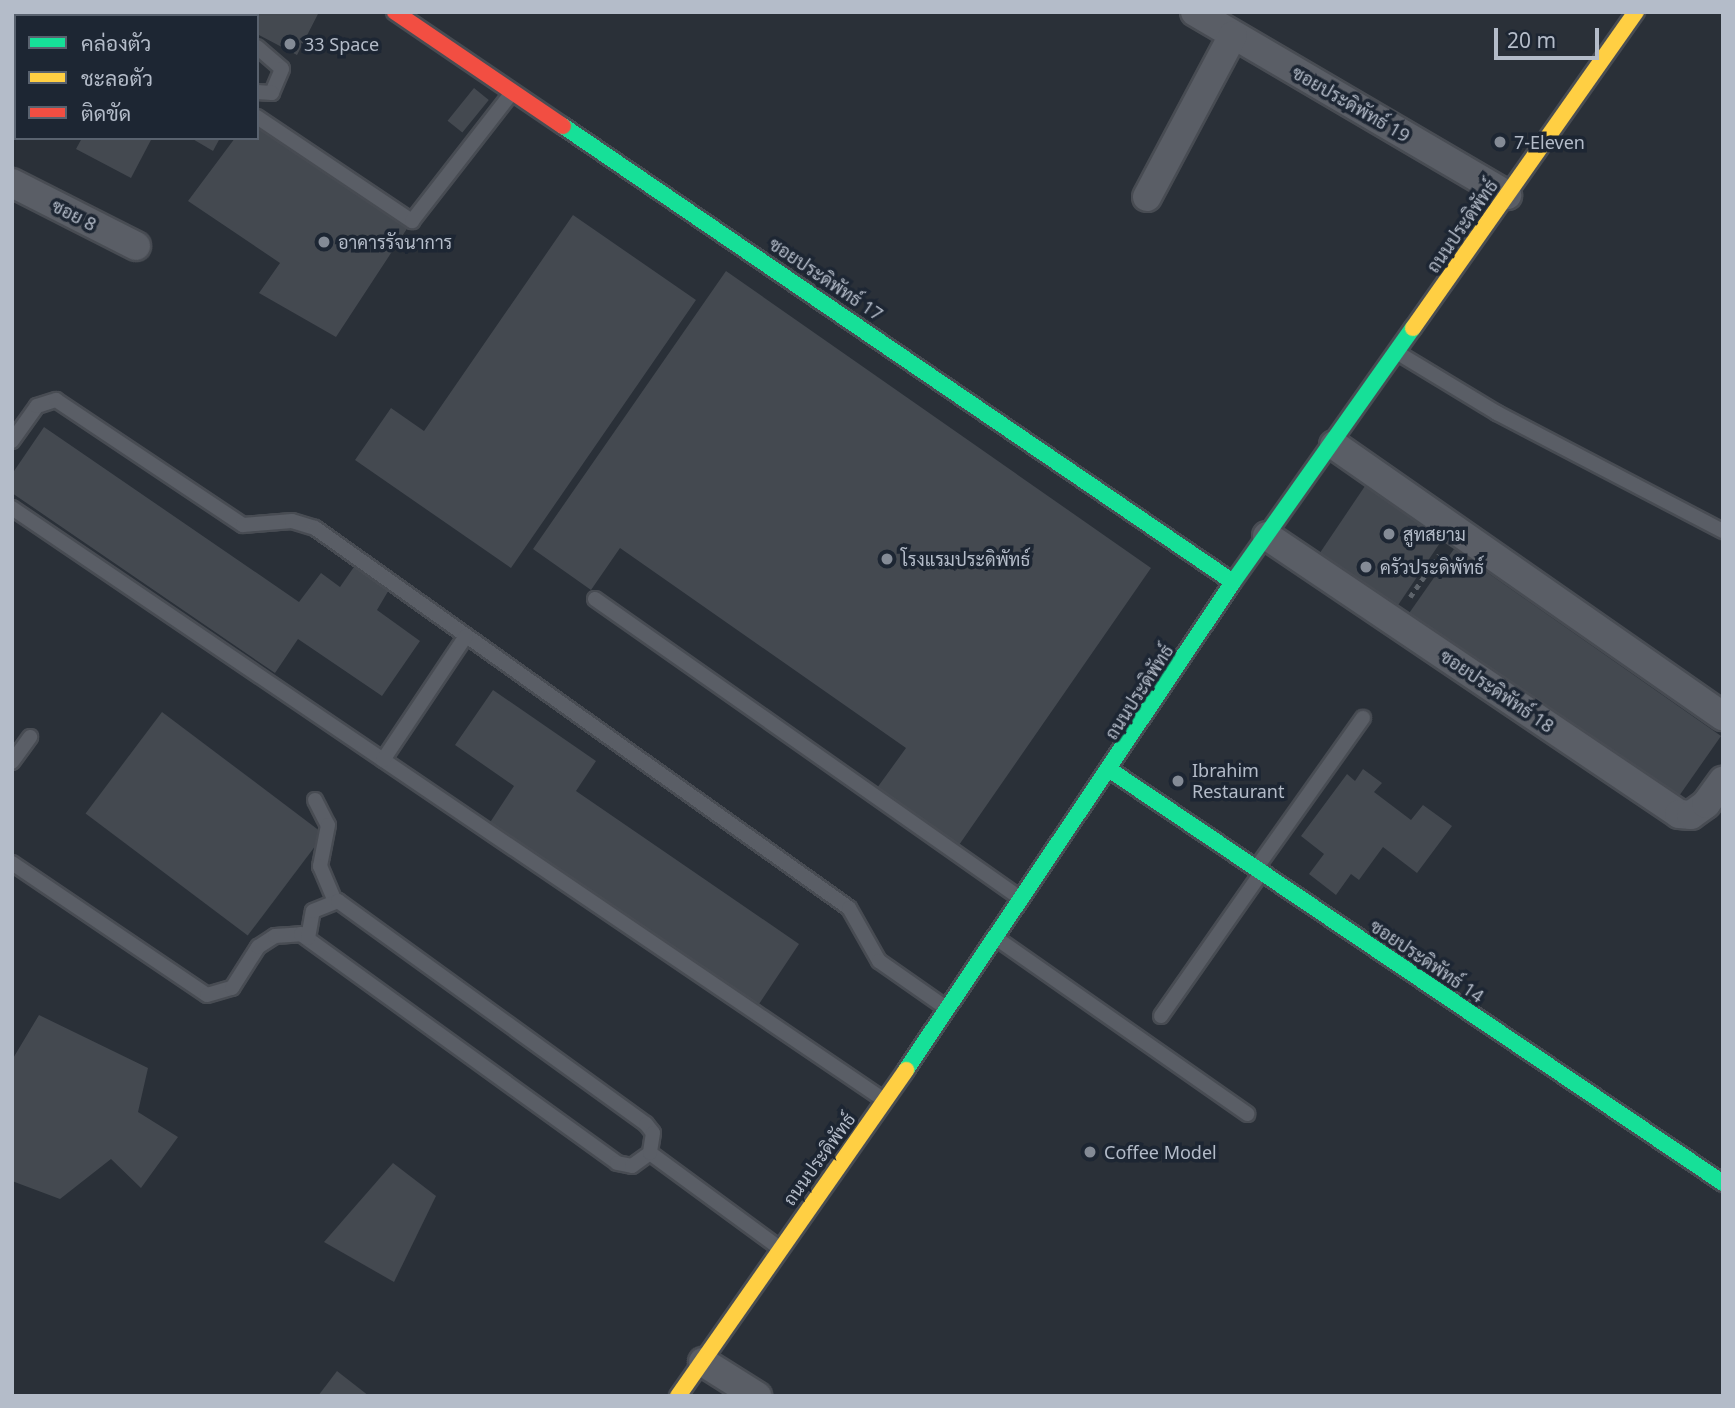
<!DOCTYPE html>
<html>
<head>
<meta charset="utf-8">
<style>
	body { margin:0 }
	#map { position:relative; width:1735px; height:1408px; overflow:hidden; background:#2a3038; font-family:"Noto Sans",Sarabun,sans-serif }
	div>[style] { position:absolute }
	.building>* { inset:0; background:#444950; transform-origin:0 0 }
	.path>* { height:4.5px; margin-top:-2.25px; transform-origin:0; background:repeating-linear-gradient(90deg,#5d636a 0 5px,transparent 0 10px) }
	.roads { filter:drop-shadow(2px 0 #484c53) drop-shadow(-2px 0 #484c53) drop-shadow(0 2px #484c53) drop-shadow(0 -2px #484c53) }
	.lane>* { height:14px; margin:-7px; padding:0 7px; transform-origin:7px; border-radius:7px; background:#5a5e66 }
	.street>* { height:28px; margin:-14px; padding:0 14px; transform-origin:14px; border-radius:14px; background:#5a5e66 }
	.fast>* { height:16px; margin:-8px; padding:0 8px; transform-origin:8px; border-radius:8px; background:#16e098 }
	.slow>* { height:16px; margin:-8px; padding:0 8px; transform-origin:8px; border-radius:8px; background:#ffcf43 }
	.jam>* { height:16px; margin:-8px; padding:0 8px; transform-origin:8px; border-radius:8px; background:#f24e42 }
	.dots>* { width:19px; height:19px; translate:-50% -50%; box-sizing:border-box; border:4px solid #1d2633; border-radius:50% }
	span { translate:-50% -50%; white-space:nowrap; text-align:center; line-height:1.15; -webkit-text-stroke:7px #1d2633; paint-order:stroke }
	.poi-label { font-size:18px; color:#b4bcc9 }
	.left { translate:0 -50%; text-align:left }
	.street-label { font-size:18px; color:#b4bcc9 }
	.frame { position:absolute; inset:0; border:14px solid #b4bcc9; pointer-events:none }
	.legend { position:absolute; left:14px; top:14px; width:245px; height:126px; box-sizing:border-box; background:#1d2633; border:2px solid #59626f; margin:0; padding:9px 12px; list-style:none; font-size:21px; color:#b4bcc9 }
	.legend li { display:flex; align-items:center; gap:14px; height:35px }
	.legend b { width:35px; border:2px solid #59626f }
	.scale { position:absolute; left:1494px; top:28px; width:105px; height:32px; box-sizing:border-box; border:4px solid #b4bcc9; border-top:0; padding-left:9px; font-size:21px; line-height:24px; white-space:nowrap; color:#b4bcc9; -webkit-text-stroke:5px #1d2633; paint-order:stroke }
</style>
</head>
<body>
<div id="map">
	<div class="building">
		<div style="clip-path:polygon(12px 12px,90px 12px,97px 16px,16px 16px,16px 40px)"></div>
		<div style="clip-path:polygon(218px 12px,319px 12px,297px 55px,257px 34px,257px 16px)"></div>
		<div style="left:12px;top:51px;width:4px;height:65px;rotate:27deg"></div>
		<div style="left:474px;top:88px;width:19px;height:42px;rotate:39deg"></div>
		<div style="clip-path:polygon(257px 117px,412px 221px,336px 337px,259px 293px,280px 263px,188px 201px,235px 138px,257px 138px)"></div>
		<div style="clip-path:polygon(82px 138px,152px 138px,131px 178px,76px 149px)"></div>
		<div style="clip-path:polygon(191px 138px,220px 138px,213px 151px)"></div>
		<div style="clip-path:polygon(573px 215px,696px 300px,511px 568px,355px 460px,391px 408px,424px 431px)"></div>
		<div style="clip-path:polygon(726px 271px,1151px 568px,959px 845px,877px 788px,906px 748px,620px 548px,591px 590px,533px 549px)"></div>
		<div style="clip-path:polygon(44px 427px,299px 602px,321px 573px,340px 587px,356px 564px,390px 588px,377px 610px,420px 641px,382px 696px,298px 639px,275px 673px,12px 493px,12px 474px)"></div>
		<div style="left:1365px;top:486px;width:94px;height:81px;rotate:34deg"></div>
		<div style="left:1454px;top:549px;width:326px;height:79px;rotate:35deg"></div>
		<div style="clip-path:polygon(493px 690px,596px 761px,576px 791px,799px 944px,757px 1007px,489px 824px,514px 786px,455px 745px)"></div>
		<div style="left:162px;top:712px;width:203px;height:127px;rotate:37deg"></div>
		<div style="clip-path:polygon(1363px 769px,1382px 783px,1374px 792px,1411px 820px,1423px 805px,1452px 826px,1417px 873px,1383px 847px,1359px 880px,1351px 874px,1336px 895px,1309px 874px,1324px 854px,1301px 836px,1347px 774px,1355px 781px)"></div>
		<div style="clip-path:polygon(39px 1015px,148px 1068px,138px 1112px,178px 1137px,141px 1188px,111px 1159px,60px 1199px,12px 1181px,12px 1060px)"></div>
		<div style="clip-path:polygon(393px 1163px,436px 1196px,394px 1282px,324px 1242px)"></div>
		<div style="clip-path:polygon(337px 1371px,369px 1396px,318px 1396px)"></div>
	</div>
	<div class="path">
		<div style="left:1410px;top:597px;width:51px;rotate:-55.4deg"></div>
	</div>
	<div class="roads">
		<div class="lane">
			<div style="left:105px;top:12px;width:7px;rotate:34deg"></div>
			<div style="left:192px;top:12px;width:7px;rotate:34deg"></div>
			<div style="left:257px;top:47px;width:33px;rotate:41deg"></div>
			<div style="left:282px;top:69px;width:26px;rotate:113deg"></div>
			<div style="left:272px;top:93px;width:15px;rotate:-176deg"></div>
			<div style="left:257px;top:117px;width:187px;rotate:33.9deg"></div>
			<div style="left:412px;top:221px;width:161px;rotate:-52.1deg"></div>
			<div style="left:1398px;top:353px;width:116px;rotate:31.2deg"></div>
			<div style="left:1497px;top:413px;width:255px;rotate:27.6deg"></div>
			<div style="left:12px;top:441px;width:43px;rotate:-54.5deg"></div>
			<div style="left:37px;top:406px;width:20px;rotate:-18deg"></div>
			<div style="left:56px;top:400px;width:225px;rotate:33.8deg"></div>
			<div style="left:243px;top:525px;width:49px;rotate:-4.7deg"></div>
			<div style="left:292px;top:521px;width:24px;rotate:17deg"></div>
			<div style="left:315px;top:528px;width:655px;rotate:35.44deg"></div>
			<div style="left:849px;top:908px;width:61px;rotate:60.5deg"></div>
			<div style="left:879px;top:961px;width:82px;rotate:35deg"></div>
			<div style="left:12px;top:508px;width:1054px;rotate:34.17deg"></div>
			<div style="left:595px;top:599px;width:520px;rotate:35.13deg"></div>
			<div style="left:383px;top:760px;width:149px;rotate:-56.2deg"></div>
			<div style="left:12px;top:762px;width:31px;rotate:-54deg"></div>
			<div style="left:315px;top:800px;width:28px;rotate:63deg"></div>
			<div style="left:328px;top:825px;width:42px;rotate:101deg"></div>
			<div style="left:320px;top:866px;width:38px;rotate:67deg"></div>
			<div style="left:12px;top:863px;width:235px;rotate:34.1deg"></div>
			<div style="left:207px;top:995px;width:26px;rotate:-16deg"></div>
			<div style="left:232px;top:988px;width:49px;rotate:-57.6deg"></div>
			<div style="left:258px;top:947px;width:20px;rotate:-33deg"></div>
			<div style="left:275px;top:936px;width:26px;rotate:-4deg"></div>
			<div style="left:301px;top:934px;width:390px;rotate:35.9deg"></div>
			<div style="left:617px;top:1163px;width:15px;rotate:11deg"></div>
			<div style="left:632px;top:1166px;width:22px;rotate:-36deg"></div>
			<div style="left:650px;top:1153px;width:159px;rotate:36.3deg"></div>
			<div style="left:1257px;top:867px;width:183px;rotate:-54.6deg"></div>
			<div style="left:308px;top:938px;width:27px;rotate:-80deg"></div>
			<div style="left:313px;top:911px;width:27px;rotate:-22deg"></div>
			<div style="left:338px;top:901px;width:380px;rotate:35.9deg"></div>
			<div style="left:646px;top:1124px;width:11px;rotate:52deg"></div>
			<div style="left:653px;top:1133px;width:20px;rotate:99deg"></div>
			<div style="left:996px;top:938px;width:307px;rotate:35deg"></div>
			<div style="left:1161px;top:1016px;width:174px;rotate:-55deg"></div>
		</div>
		<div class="street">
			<div style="left:1195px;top:12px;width:362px;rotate:30.4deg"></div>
			<div style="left:12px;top:183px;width:139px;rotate:26.9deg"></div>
			<div style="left:1147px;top:197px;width:183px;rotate:-62deg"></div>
			<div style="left:1334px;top:445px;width:474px;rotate:34.9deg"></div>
			<div style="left:1267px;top:536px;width:497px;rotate:34deg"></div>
			<div style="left:1679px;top:814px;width:12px;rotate:5deg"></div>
			<div style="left:1691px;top:815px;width:19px;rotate:-36deg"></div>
			<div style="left:1706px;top:804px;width:29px;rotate:-54deg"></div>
			<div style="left:703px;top:1362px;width:64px;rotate:32.2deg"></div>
		</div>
		<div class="fast">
			<div style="left:563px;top:126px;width:810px;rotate:34.24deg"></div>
			<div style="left:1110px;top:770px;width:739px;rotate:33.97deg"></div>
			<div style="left:906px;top:1070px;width:587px;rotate:-56.17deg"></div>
			<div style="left:1233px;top:582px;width:311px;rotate:-54.7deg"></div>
		</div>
		<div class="slow">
			<div style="left:1413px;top:328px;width:387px;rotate:-54.8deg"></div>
			<div style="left:678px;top:1396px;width:398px;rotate:-55deg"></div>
		</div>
		<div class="jam">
			<div style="left:395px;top:12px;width:203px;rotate:34.2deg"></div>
		</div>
	</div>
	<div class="dots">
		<div style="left:290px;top:44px;background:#848b96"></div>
		<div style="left:1500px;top:142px;background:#848b96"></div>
		<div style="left:324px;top:242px;background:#848b96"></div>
		<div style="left:1389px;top:534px;background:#848b96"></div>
		<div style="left:887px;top:559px;background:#848b96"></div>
		<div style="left:1366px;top:567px;background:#848b96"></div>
		<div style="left:1178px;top:781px;background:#848b96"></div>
		<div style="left:1090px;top:1152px;background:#848b96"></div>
	</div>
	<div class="poi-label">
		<span class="left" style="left:304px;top:44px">33 Space</span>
		<span class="left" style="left:1514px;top:142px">7-Eleven</span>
		<span class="left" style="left:338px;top:242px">อาคารรัจนาการ</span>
		<span class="left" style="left:1403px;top:534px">สูทสยาม</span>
		<span class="left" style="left:901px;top:559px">โรงแรมประดิพัทธ์</span>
		<span class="left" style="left:1380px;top:567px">ครัวประดิพัทธ์</span>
		<span class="left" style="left:1192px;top:781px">Ibrahim<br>Restaurant</span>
		<span class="left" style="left:1104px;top:1152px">Coffee Model</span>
	</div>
	<div class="street-label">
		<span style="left:1351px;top:104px;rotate:30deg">ซอยประดิพัทธ์ 19</span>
		<span style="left:74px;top:215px;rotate:27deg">ซอย 8</span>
		<span style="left:1462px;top:226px;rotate:-55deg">ถนนประดิพัทธ์</span>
		<span style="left:826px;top:279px;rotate:34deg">ซอยประดิพัทธ์ 17</span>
		<span style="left:1497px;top:691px;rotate:34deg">ซอยประดิพัทธ์ 18</span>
		<span style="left:1139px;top:692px;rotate:-57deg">ถนนประดิพัทธ์</span>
		<span style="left:1427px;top:961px;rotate:34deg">ซอยประดิพัทธ์ 14</span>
		<span style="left:819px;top:1159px;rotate:-54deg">ถนนประดิพัทธ์</span>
	</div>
	<div class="frame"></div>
	<ul class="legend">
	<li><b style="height:9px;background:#16e098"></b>คล่องตัว</li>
	<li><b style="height:9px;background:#ffcf43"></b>ชะลอตัว</li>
	<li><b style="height:9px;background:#f24e42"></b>ติดขัด</li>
	</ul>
	<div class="scale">20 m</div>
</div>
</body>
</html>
